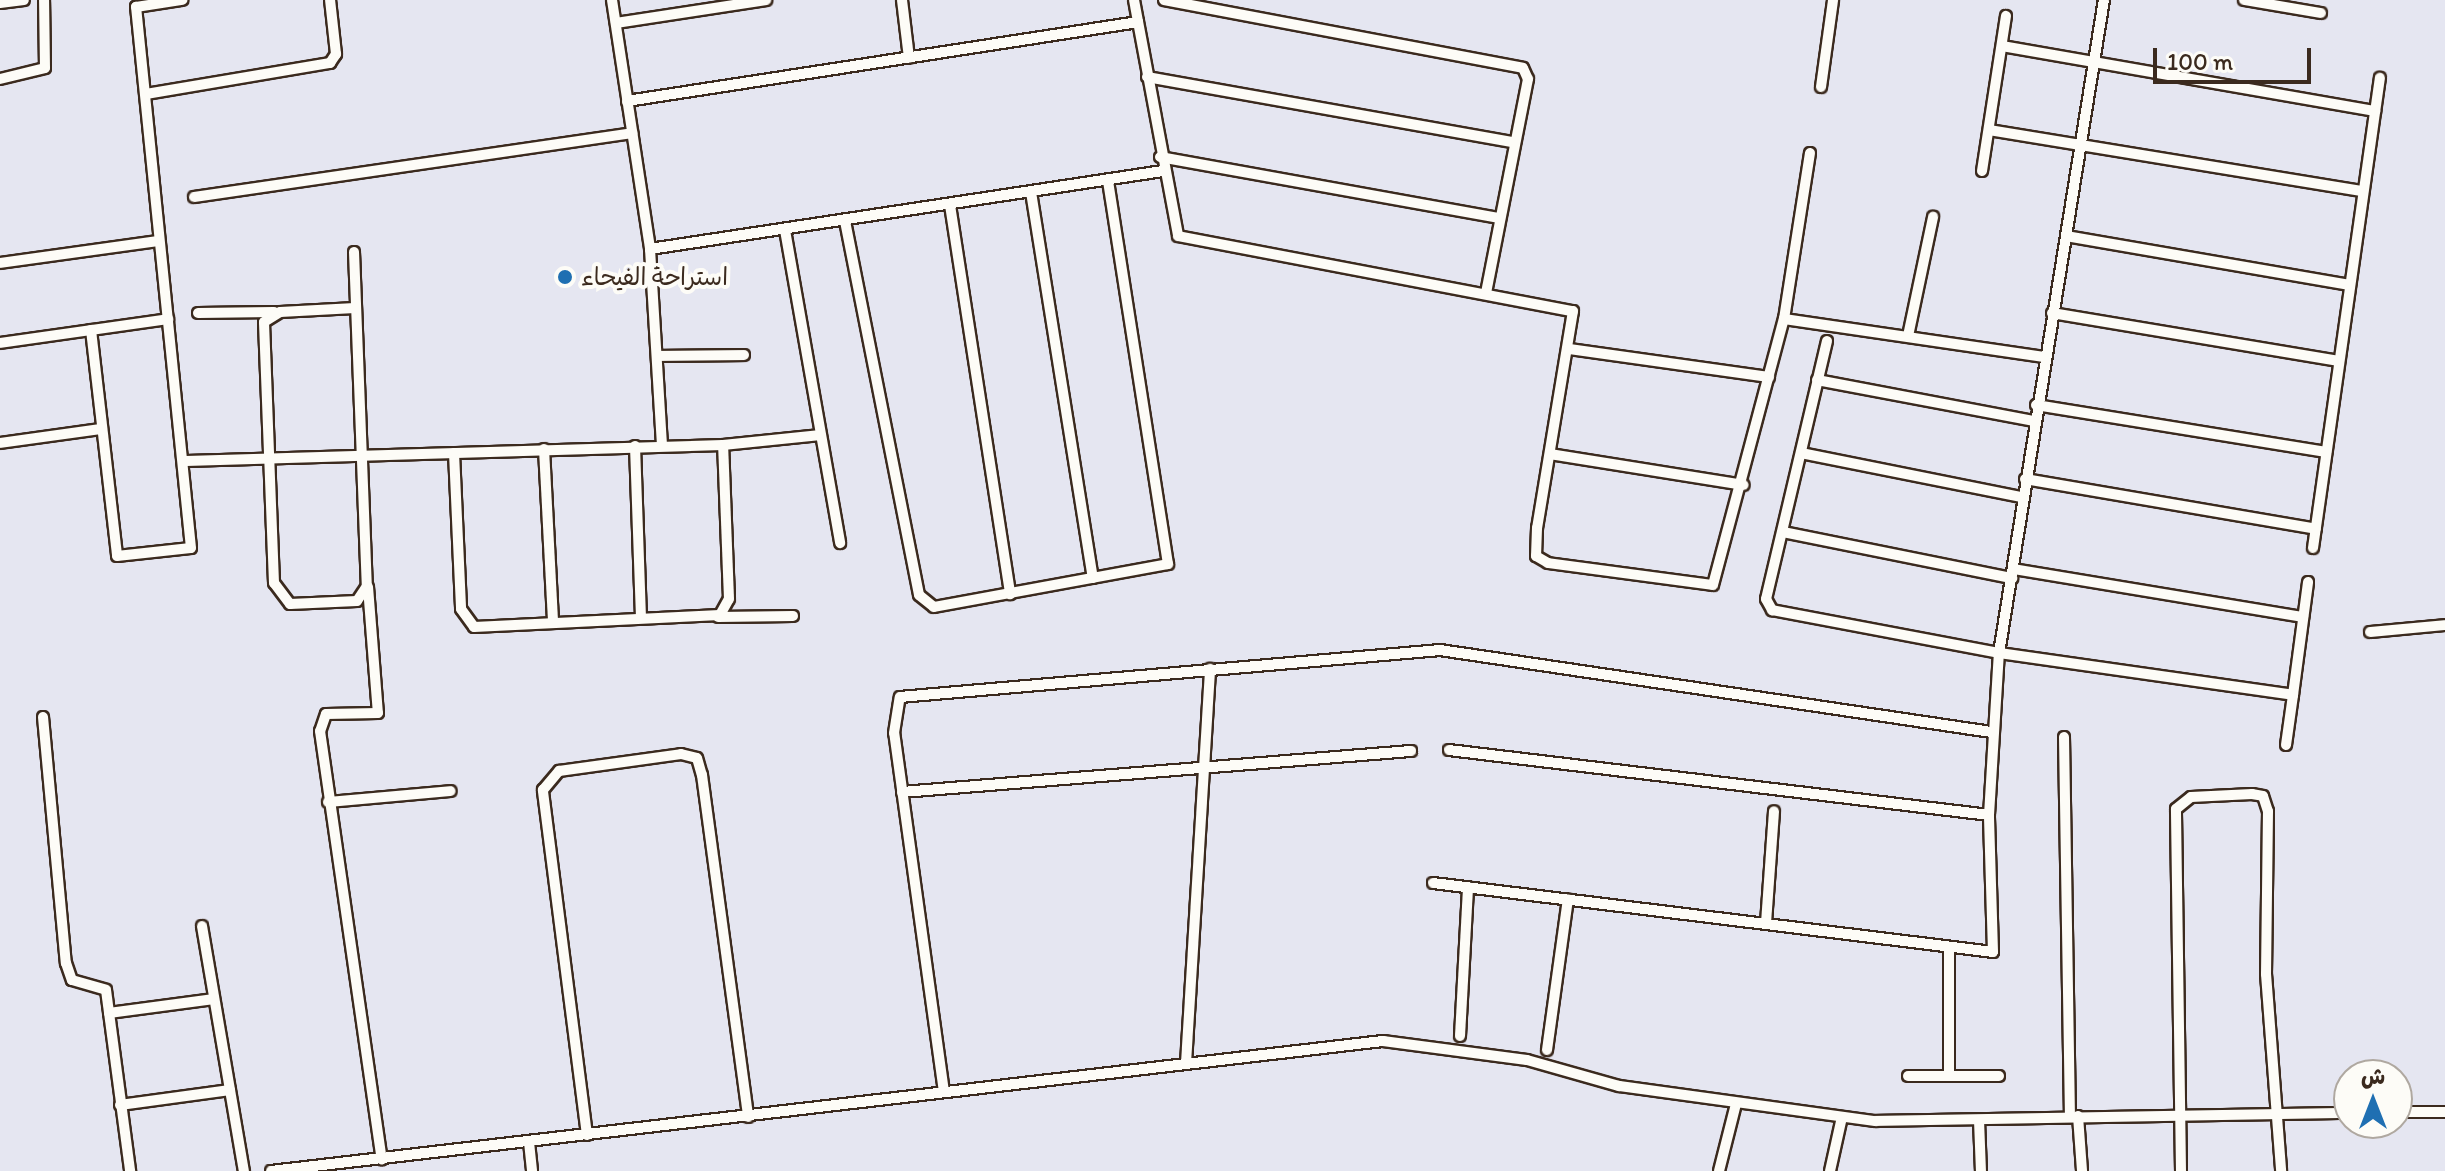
<!DOCTYPE html>
<html>
<head>
<meta charset="utf-8">
<style>
	body { margin:0 }
	#map { position:relative; width:2445px; height:1171px; overflow:hidden; background:#e5e6f1; font-family:Itim,"Playpen Sans Arabic",sans-serif }
	div>[style] { position:absolute }
	.roads { filter:drop-shadow(2px 0 #3b2a1e) drop-shadow(-2px 0 #3b2a1e) drop-shadow(0 2px #3b2a1e) drop-shadow(0 -2px #3b2a1e) }
	.minor>* { height:10px; margin:-5px; padding:0 5px; transform-origin:5px; border-radius:5px; background:#fdfcf7 }
	.dots>* { width:22px; height:22px; translate:-50% -50%; box-sizing:border-box; border:4px solid #fdfcf7; border-radius:50% }
	span { translate:-50% -50%; white-space:nowrap; text-align:center; line-height:1.15; -webkit-text-stroke:8px #fdfcf7; paint-order:stroke }
	.poi-label { font-size:24px; color:#3b2a1e }
	.left { translate:0 -50%; text-align:left }
	.north { position:absolute; left:2333px; top:1059px; width:80px; height:80px; box-sizing:border-box; background:#fdfcf7; border:2px solid #afa8a0; border-radius:50%; rotate:0deg; font-size:22px; font-weight:700; line-height:32px; text-align:center; color:#3b2a1e }
	.north::after { content:''; display:block; margin:auto; width:28px; height:36px; background:#1f6fb2; clip-path:polygon(50% 0,100% 100%,50% 72%,0 100%) }
	.scale { position:absolute; left:2153px; top:48px; width:158px; height:36px; box-sizing:border-box; border:4px solid #3b2a1e; border-top:0; padding-left:10px; font-size:24px; line-height:28px; white-space:nowrap; color:#3b2a1e; -webkit-text-stroke:6px #fdfcf7; paint-order:stroke }
</style>
</head>
<body>
<div id="map">
	<div class="roads">
		<div class="minor">
			<div style="left:612px;top:0;width:252px;rotate:81.3deg"></div>
			<div style="left:650px;top:249px;width:519px;rotate:-8.65deg"></div>
			<div style="left:902px;top:0;width:58px;rotate:83.1deg"></div>
			<div style="left:1134px;top:0;width:240px;rotate:79.4deg"></div>
			<div style="left:1178px;top:236px;width:402px;rotate:10.8deg"></div>
			<div style="left:1573px;top:311px;width:220px;rotate:99.4deg"></div>
			<div style="left:1537px;top:528px;width:28px;rotate:92deg"></div>
			<div style="left:1536px;top:556px;width:14px;rotate:30deg"></div>
			<div style="left:1548px;top:563px;width:166px;rotate:7.6deg"></div>
			<div style="left:1713px;top:585px;width:275px;rotate:-75.1deg"></div>
			<div style="left:1784px;top:319px;width:263px;rotate:8.3deg"></div>
			<div style="left:1164px;top:0;width:365px;rotate:10.7deg"></div>
			<div style="left:1523px;top:68px;width:12px;rotate:66deg"></div>
			<div style="left:1528px;top:79px;width:218px;rotate:101.1deg"></div>
			<div style="left:2244px;top:0;width:78px;rotate:9.6deg"></div>
			<div style="left:0;top:3px;width:24px;rotate:-7deg"></div>
			<div style="left:616px;top:23px;width:152px;rotate:-8.7deg"></div>
			<div style="left:2002px;top:46px;width:379px;rotate:9.9deg"></div>
			<div style="left:1147px;top:77px;width:372px;rotate:10.1deg"></div>
			<div style="left:0;top:79px;width:46px;rotate:-13.7deg"></div>
			<div style="left:45px;top:68px;width:68px;rotate:-90.8deg"></div>
			<div style="left:1821px;top:87px;width:88px;rotate:-82.1deg"></div>
			<div style="left:146px;top:94px;width:187px;rotate:-9.6deg"></div>
			<div style="left:330px;top:63px;width:11px;rotate:-56deg"></div>
			<div style="left:336px;top:54px;width:54px;rotate:-96.3deg"></div>
			<div style="left:627px;top:101px;width:517px;rotate:-8.79deg"></div>
			<div style="left:1989px;top:130px;width:379px;rotate:9.3deg"></div>
			<div style="left:1160px;top:157px;width:345px;rotate:10.2deg"></div>
			<div style="left:1982px;top:171px;width:157px;rotate:-81.2deg"></div>
			<div style="left:1031px;top:192px;width:391px;rotate:80.9deg"></div>
			<div style="left:194px;top:197px;width:443px;rotate:-8.3deg"></div>
			<div style="left:950px;top:205px;width:394px;rotate:81.2deg"></div>
			<div style="left:845px;top:221px;width:381px;rotate:78.8deg"></div>
			<div style="left:919px;top:595px;width:19px;rotate:39deg"></div>
			<div style="left:934px;top:607px;width:238px;rotate:-10.4deg"></div>
			<div style="left:1168px;top:564px;width:389px;rotate:-98.9deg"></div>
			<div style="left:785px;top:230px;width:318px;rotate:80deg"></div>
			<div style="left:2066px;top:236px;width:288px;rotate:9.8deg"></div>
			<div style="left:650px;top:249px;width:196px;rotate:86.5deg"></div>
			<div style="left:354px;top:252px;width:334px;rotate:87.8deg"></div>
			<div style="left:367px;top:586px;width:18px;rotate:124deg"></div>
			<div style="left:357px;top:601px;width:67px;rotate:177.4deg"></div>
			<div style="left:290px;top:604px;width:26px;rotate:-127deg"></div>
			<div style="left:274px;top:583px;width:261px;rotate:-92.2deg"></div>
			<div style="left:264px;top:322px;width:19px;rotate:-32deg"></div>
			<div style="left:280px;top:312px;width:75px;rotate:-3.1deg"></div>
			<div style="left:0;top:263px;width:160px;rotate:-7.9deg"></div>
			<div style="left:198px;top:313px;width:76px;rotate:-0.8deg"></div>
			<div style="left:2052px;top:313px;width:291px;rotate:9.5deg"></div>
			<div style="left:1784px;top:319px;width:168px;rotate:-81.1deg"></div>
			<div style="left:91px;top:330px;width:227px;rotate:83.4deg"></div>
			<div style="left:117px;top:556px;width:74px;rotate:-6.2deg"></div>
			<div style="left:191px;top:548px;width:544px;rotate:-95.8deg"></div>
			<div style="left:136px;top:7px;width:47px;rotate:-8.7deg"></div>
			<div style="left:1908px;top:336px;width:122px;rotate:-78.1deg"></div>
			<div style="left:1827px;top:341px;width:265px;rotate:103.3deg"></div>
			<div style="left:1766px;top:599px;width:13px;rotate:61deg"></div>
			<div style="left:1772px;top:610px;width:231px;rotate:10.7deg"></div>
			<div style="left:1999px;top:653px;width:297px;rotate:8.1deg"></div>
			<div style="left:2293px;top:695px;width:114px;rotate:-82.4deg"></div>
			<div style="left:0;top:343px;width:170px;rotate:-8.1deg"></div>
			<div style="left:1569px;top:349px;width:202px;rotate:8deg"></div>
			<div style="left:658px;top:356px;width:86px;rotate:-0.7deg"></div>
			<div style="left:1817px;top:380px;width:220px;rotate:10.7deg"></div>
			<div style="left:2036px;top:405px;width:294px;rotate:9.2deg"></div>
			<div style="left:0;top:443px;width:102px;rotate:-7.9deg"></div>
			<div style="left:635px;top:446px;width:171px;rotate:88deg"></div>
			<div style="left:544px;top:449px;width:173px;rotate:87deg"></div>
			<div style="left:454px;top:453px;width:156px;rotate:87.4deg"></div>
			<div style="left:461px;top:609px;width:22px;rotate:54deg"></div>
			<div style="left:474px;top:627px;width:246px;rotate:-2.8deg"></div>
			<div style="left:720px;top:615px;width:18px;rotate:-61deg"></div>
			<div style="left:729px;top:599px;width:154px;rotate:-92.2deg"></div>
			<div style="left:1801px;top:453px;width:225px;rotate:11.3deg"></div>
			<div style="left:1550px;top:454px;width:196px;rotate:9.1deg"></div>
			<div style="left:186px;top:461px;width:537px;rotate:-1.71deg"></div>
			<div style="left:723px;top:445px;width:98px;rotate:-5.9deg"></div>
			<div style="left:2025px;top:479px;width:295px;rotate:9.7deg"></div>
			<div style="left:1783px;top:532px;width:234px;rotate:11.4deg"></div>
			<div style="left:2313px;top:548px;width:475px;rotate:-81.9deg"></div>
			<div style="left:2013px;top:569px;width:294px;rotate:9.4deg"></div>
			<div style="left:368px;top:587px;width:126px;rotate:85.5deg"></div>
			<div style="left:378px;top:713px;width:52px;rotate:178.9deg"></div>
			<div style="left:326px;top:714px;width:18px;rotate:109deg"></div>
			<div style="left:320px;top:731px;width:433px;rotate:81.8deg"></div>
			<div style="left:718px;top:617px;width:75px;rotate:-0.8deg"></div>
			<div style="left:2370px;top:632px;width:75px;rotate:-5.3deg"></div>
			<div style="left:43px;top:717px;width:247px;rotate:84.7deg"></div>
			<div style="left:66px;top:963px;width:18px;rotate:71deg"></div>
			<div style="left:72px;top:980px;width:35px;rotate:16deg"></div>
			<div style="left:106px;top:990px;width:183px;rotate:82.4deg"></div>
			<div style="left:2064px;top:737px;width:380px;rotate:89.1deg"></div>
			<div style="left:2286px;top:745px;width:50px;rotate:-82deg"></div>
			<div style="left:1449px;top:750px;width:544px;rotate:6.86deg"></div>
			<div style="left:902px;top:792px;width:511px;rotate:-4.61deg"></div>
			<div style="left:328px;top:802px;width:123px;rotate:-5.1deg"></div>
			<div style="left:1433px;top:883px;width:564px;rotate:7.02deg"></div>
			<div style="left:1993px;top:952px;width:137px;rotate:-91.7deg"></div>
			<div style="left:1989px;top:815px;width:162px;rotate:-86.5deg"></div>
			<div style="left:1999px;top:653px;width:661px;rotate:-80.87deg"></div>
			<div style="left:1766px;top:923px;width:112px;rotate:-85.9deg"></div>
			<div style="left:202px;top:926px;width:249px;rotate:80.3deg"></div>
			<div style="left:1949px;top:947px;width:129px;rotate:90deg"></div>
			<div style="left:109px;top:1013px;width:106px;rotate:-7.6deg"></div>
			<div style="left:1460px;top:1036px;width:149px;rotate:-86.9deg"></div>
			<div style="left:1547px;top:1050px;width:152px;rotate:-82.1deg"></div>
			<div style="left:1186px;top:1063px;width:395px;rotate:-86.5deg"></div>
			<div style="left:1908px;top:1076px;width:91px"></div>
			<div style="left:944px;top:1092px;width:362px;rotate:-97.9deg"></div>
			<div style="left:894px;top:733px;width:36px;rotate:-81deg"></div>
			<div style="left:900px;top:697px;width:542px;rotate:-4.97deg"></div>
			<div style="left:1440px;top:650px;width:557px;rotate:8.46deg"></div>
			<div style="left:120px;top:1105px;width:111px;rotate:-7.8deg"></div>
			<div style="left:2397px;top:1112px;width:48px"></div>
			<div style="left:2078px;top:1116px;width:55px;rotate:85.8deg"></div>
			<div style="left:1979px;top:1120px;width:51px;rotate:87.8deg"></div>
			<div style="left:587px;top:1135px;width:348px;rotate:-97.3deg"></div>
			<div style="left:543px;top:790px;width:25px;rotate:-50deg"></div>
			<div style="left:559px;top:771px;width:123px;rotate:-7.9deg"></div>
			<div style="left:681px;top:754px;width:16px;rotate:14deg"></div>
			<div style="left:697px;top:758px;width:18px;rotate:74deg"></div>
			<div style="left:702px;top:775px;width:345px;rotate:82.3deg"></div>
			<div style="left:529px;top:1142px;width:29px;rotate:84deg"></div>
			<div style="left:271px;top:1171px;width:1120px;rotate:-6.67deg"></div>
			<div style="left:1383px;top:1041px;width:145px;rotate:7.5deg"></div>
			<div style="left:1527px;top:1060px;width:96px;rotate:15.8deg"></div>
			<div style="left:1619px;top:1086px;width:259px;rotate:7.8deg"></div>
			<div style="left:1876px;top:1121px;width:473px;rotate:-1deg"></div>
			<div style="left:1719px;top:1171px;width:69px;rotate:-75.8deg"></div>
			<div style="left:1830px;top:1171px;width:55px;rotate:-77.5deg"></div>
			<div style="left:2181px;top:1171px;width:362px;rotate:-90.8deg"></div>
			<div style="left:2176px;top:809px;width:19px;rotate:-39deg"></div>
			<div style="left:2191px;top:797px;width:61px;rotate:-2.8deg"></div>
			<div style="left:2252px;top:794px;width:11px;rotate:10deg"></div>
			<div style="left:2263px;top:796px;width:16px;rotate:72deg"></div>
			<div style="left:2268px;top:811px;width:163px;rotate:90.7deg"></div>
			<div style="left:2266px;top:974px;width:198px;rotate:85.6deg"></div>
		</div>
	</div>
	<div class="dots">
		<div style="left:565px;top:277px;background:#1f6fb2"></div>
	</div>
	<div class="poi-label">
		<span class="left" style="left:581px;top:277px">استراحة الفيحاء</span>
	</div>
	<div class="north">ش</div>
	<div class="scale">100 m</div>
</div>
</body>
</html>
